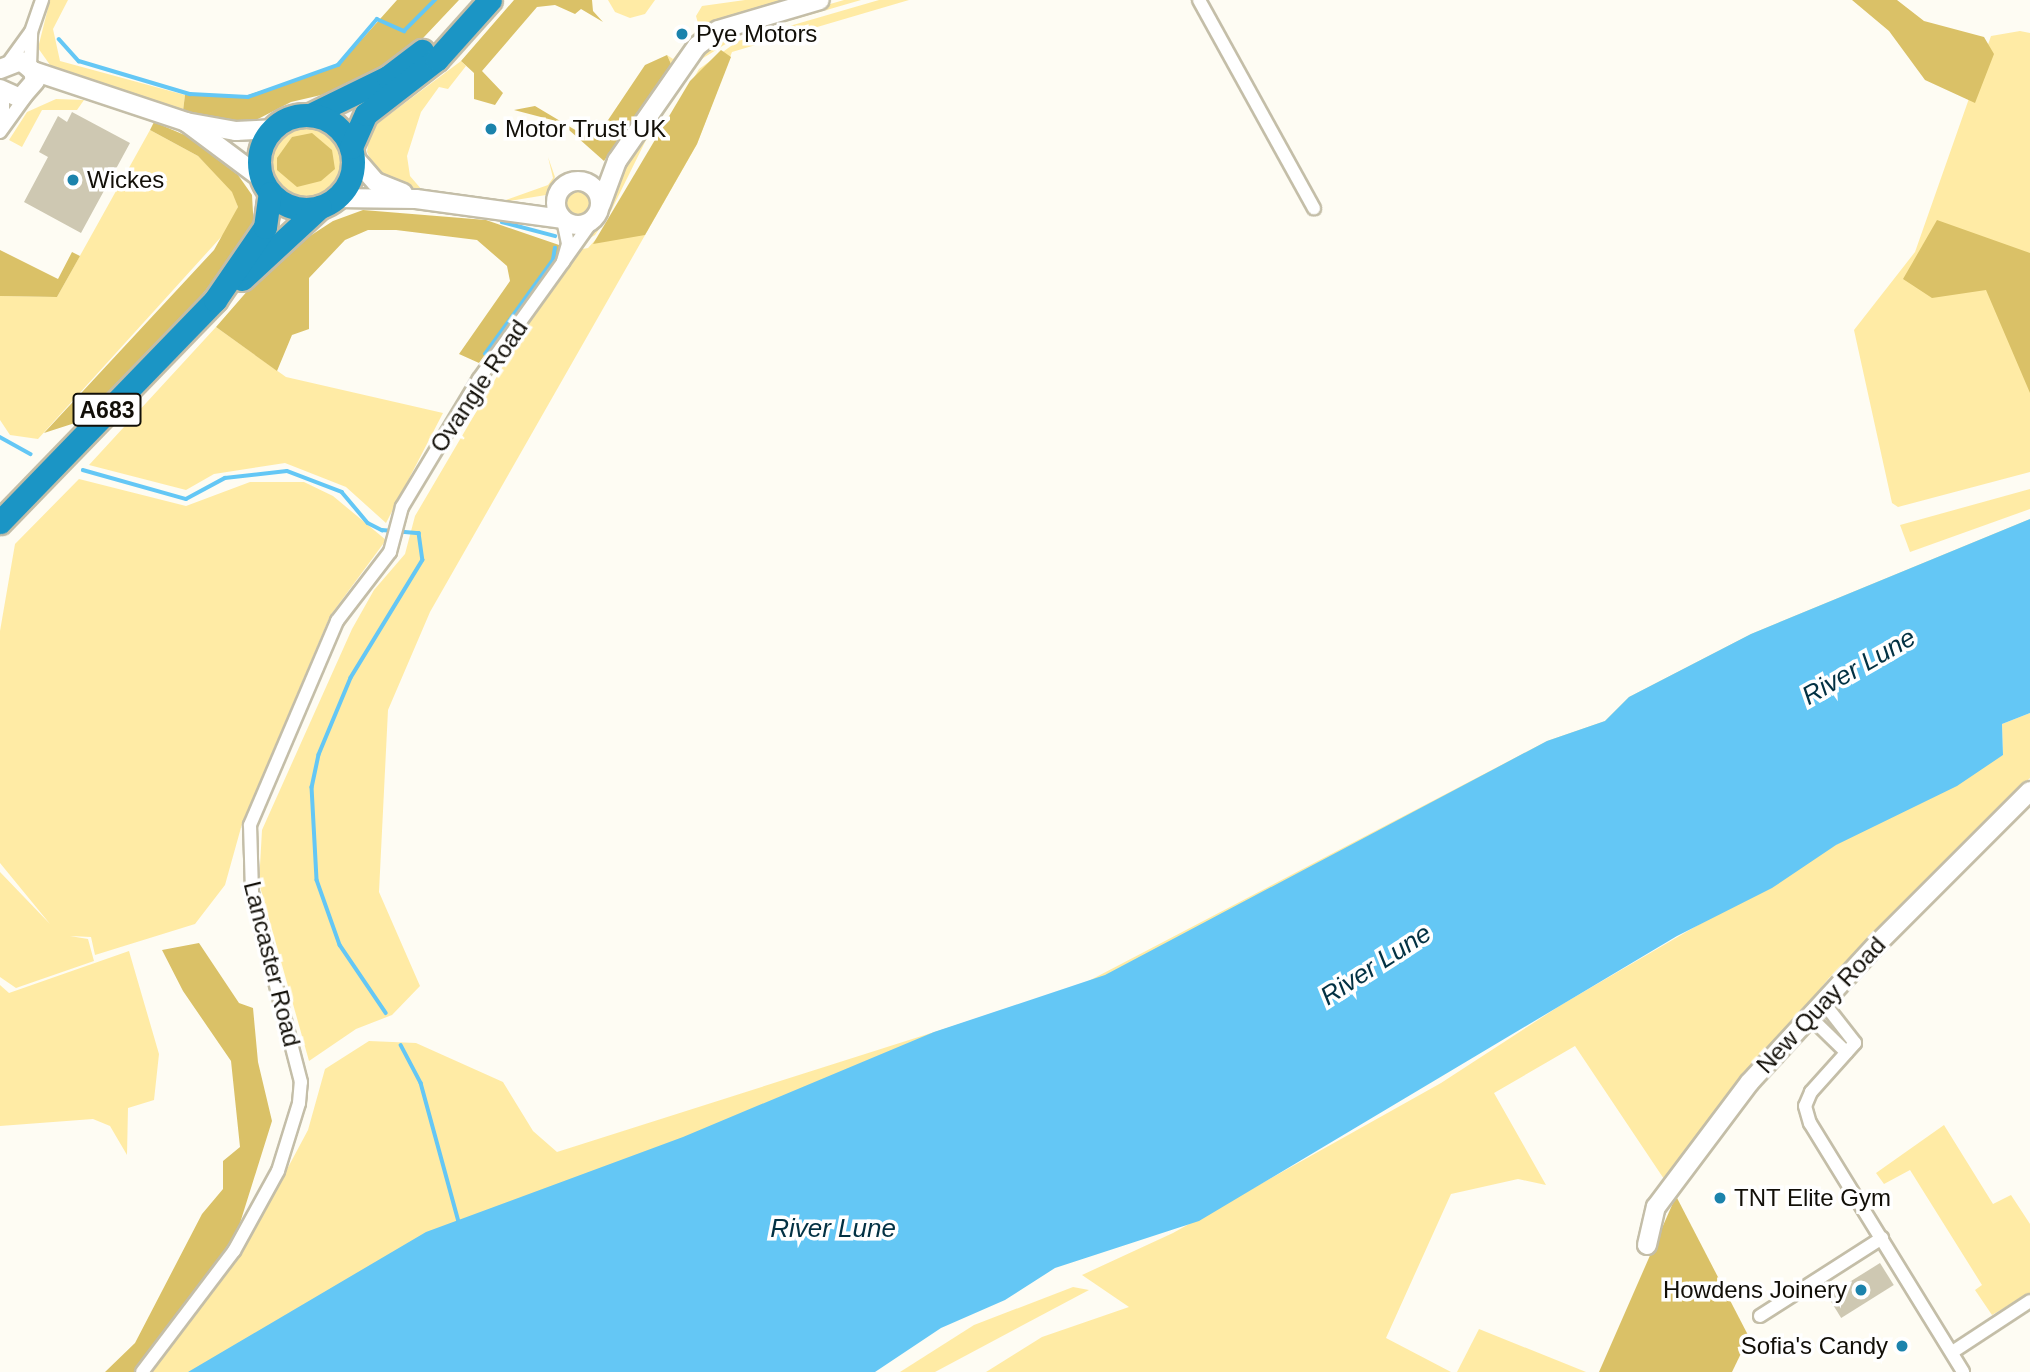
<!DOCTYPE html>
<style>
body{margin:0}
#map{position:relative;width:2030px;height:1372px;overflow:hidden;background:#fefcf3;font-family:Helvetica,sans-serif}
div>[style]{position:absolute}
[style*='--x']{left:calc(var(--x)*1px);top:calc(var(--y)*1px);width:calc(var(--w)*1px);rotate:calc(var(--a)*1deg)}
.green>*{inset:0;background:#ffeba5}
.round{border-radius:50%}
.forest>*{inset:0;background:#dac167}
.water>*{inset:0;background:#64c7f5}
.stream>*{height:3.5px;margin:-1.75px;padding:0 1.75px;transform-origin:1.75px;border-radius:1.75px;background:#64c7f5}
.building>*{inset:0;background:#cec8b2;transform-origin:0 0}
.roads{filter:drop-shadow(2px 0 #c4bea8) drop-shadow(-2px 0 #c4bea8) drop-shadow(0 2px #c4bea8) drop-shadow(0 -2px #c4bea8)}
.street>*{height:12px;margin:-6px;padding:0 6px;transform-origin:6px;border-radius:6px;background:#fff}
.secondary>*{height:18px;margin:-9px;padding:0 9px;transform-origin:9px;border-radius:9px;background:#fff}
.secondary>.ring{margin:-9px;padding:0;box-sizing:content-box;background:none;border:18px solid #fff;border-radius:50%}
.highway>*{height:23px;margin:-11.5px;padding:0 11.5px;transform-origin:11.5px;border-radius:11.5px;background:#1b95c5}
.highway>.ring{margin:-11.5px;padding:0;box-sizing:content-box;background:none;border:23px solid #1b95c5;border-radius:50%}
.dots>*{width:19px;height:19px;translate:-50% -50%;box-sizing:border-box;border:4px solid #fff;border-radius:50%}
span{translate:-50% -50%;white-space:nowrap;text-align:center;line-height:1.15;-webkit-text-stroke:7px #fff;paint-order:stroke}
.shield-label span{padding:2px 5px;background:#fff;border:2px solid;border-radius:5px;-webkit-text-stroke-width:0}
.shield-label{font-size:23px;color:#120f08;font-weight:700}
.poi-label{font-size:24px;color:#120f08}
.left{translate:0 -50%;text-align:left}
.right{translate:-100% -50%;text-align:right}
.street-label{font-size:24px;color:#120f08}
.water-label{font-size:26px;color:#023143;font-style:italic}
</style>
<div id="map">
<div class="green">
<div style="clip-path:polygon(50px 0,68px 0,53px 29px,60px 61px,185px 95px,183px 111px,55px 72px,38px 48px)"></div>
<div style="clip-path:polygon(608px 0,655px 0,645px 14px,630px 18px,615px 12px)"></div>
<div style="clip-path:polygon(745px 0,794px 0,711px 23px,671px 64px,667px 55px,673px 59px,699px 27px,696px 16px,702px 6px)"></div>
<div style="clip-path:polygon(844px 0,861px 0,740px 35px,700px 60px,646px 140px,609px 215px,595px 235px,579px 245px,604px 219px,612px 184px,694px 60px,737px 31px)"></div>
<div style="clip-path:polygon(879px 0,909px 0,732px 52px,697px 144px,430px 612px,388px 710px,379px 892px,420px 986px,392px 1015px,356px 1029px,309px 1061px,259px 883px,262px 830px,352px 629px,374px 590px,405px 554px,415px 516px,533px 315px,577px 250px,588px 248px,607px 227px,699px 69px,738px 41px)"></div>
<div style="clip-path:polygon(2020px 31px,2030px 33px,2030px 472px,1898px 507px,1892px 503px,1854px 330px,1915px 252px,1991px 36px)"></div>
<div style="clip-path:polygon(461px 61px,466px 66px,448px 89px,439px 87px,421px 112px,407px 156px,410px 176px,422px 190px,500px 202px,548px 185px,553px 178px,548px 157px,555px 177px,546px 195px,498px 203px,418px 193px,376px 170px,367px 152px,370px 129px)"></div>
<div style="clip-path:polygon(56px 99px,84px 100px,77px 110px,42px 110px,22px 147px,9px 140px,27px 112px)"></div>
<div class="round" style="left:269px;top:125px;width:74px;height:74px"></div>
<div style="clip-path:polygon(150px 130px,198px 156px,233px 192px,238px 207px,232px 225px,38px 439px,10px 435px,0 420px,0 296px,57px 297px)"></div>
<div class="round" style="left:562px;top:188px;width:30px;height:30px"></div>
<div style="clip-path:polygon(216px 327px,286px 377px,443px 413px,386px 523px,346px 487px,285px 463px,214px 474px,186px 490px,89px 465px)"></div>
<div style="clip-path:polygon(79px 479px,186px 506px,250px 482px,304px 482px,333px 496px,386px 540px,330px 616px,242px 824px,225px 885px,195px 924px,95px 955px,91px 937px,70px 936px,88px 939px,94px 961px,16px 988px,0 977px,0 872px,50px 924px,0 863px,0 631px,15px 544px)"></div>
<div style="clip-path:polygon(2030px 489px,2030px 509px,1910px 552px,1900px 525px)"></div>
<div style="clip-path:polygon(2030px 519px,686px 1372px,152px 1372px,254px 1231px,308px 1130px,325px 1069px,369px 1041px,416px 1043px,503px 1082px,533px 1131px,557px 1152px,1079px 986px,1547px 741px,1605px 721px,1629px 697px,1751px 634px)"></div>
<div style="clip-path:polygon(2030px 713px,2030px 778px,1829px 978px,1664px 1179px,1575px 1046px,1494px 1093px,1546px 1185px,1518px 1179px,1451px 1194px,1386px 1338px,1451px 1372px,986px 1372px,1042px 1337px,1129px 1307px,1082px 1275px,1173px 1233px,1441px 1083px,1561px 1005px,1837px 844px,2003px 755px,2002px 724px)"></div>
<div style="clip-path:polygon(129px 951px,159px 1054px,154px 1100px,128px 1108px,127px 1155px,110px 1126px,93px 1119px,0 1126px,0 985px,9px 993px)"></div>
<div style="clip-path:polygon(1944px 1125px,1993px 1204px,2011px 1195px,2030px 1224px,2030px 1293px,1992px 1315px,1975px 1290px,1982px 1285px,1910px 1170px,1884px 1184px,1876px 1173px)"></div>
<div style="clip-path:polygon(1073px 1287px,1089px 1290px,935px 1372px,900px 1372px,974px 1325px)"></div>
<div style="clip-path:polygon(1479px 1329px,1586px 1372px,1457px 1372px)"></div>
</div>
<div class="forest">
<div style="clip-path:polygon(397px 0,459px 0,407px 55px,347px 89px,291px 102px,256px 120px,232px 122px,183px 111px,185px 95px,245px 96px,338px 66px)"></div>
<div style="clip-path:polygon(514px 0,592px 0,593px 11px,603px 22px,581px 9px,575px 14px,555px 5px,537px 7px,482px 71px,503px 93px,495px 105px,474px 99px,474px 73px,461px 61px)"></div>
<div style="clip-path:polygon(1852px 0,1897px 0,1924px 21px,1984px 37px,1994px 54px,1975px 103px,1925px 80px,1889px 31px)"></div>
<div style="clip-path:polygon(721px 50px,731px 57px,697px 144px,645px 235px,593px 244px,690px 81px)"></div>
<div style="clip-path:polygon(667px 55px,671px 64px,604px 161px,560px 122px,514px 110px,535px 106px,587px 137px,600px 132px,645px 65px)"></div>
<div style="clip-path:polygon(154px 122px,187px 136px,238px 175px,252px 195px,254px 230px,201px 296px,113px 389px,78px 422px,44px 433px,214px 250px,238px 207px,232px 192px,198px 156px,150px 130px)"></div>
<div style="clip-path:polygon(312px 133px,332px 150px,335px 169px,321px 181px,297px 187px,277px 170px,277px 158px,292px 137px)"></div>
<div style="clip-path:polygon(363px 210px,486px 220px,562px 246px,561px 253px,479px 363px,459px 354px,510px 281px,507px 266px,477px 240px,396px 230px,368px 230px,345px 240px,309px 278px,309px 329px,292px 335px,277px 371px,216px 327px,276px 258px,333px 221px)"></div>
<div style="clip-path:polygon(1937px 220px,2030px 253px,2030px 393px,1986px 290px,1932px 298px,1903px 279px)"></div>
<div style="clip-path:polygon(0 250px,58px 279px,72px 252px,80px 256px,57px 297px,0 296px)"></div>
<div style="clip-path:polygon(199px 943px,239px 1003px,253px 1008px,258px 1062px,272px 1121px,235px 1239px,164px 1343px,134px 1372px,105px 1372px,135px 1343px,202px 1214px,223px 1189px,223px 1161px,240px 1147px,231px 1061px,183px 991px,162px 950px)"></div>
<div style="clip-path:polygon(1676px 1196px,1749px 1337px,1732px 1372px,1599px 1372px)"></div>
</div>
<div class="water">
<div style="clip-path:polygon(2030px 519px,2030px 713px,2002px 724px,2003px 755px,1957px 786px,1836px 845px,1772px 888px,1677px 936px,1199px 1221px,1055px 1268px,1005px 1300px,941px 1328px,875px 1372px,188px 1372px,426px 1232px,683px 1137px,934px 1032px,1105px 975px,1547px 741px,1605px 721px,1629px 697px,1751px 634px)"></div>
</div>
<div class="stream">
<div style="--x:59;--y:39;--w:30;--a:48"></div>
<div style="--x:79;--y:61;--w:116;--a:16.6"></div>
<div style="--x:190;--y:94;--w:58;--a:3"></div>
<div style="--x:248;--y:97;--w:96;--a:-19.6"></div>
<div style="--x:338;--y:65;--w:60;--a:-49.7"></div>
<div style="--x:377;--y:19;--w:30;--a:24"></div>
<div style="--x:404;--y:31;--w:44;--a:-45"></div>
<div style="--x:502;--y:222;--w:55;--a:14.8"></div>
<div style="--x:485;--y:354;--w:116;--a:-54.1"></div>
<div style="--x:553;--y:260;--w:12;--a:-81"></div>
<div style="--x:0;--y:437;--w:35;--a:29"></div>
<div style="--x:83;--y:470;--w:107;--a:15.7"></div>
<div style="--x:186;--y:499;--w:44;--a:-28.3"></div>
<div style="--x:225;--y:478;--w:62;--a:-6.4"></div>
<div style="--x:287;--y:471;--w:59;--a:20.9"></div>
<div style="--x:342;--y:492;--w:40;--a:50"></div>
<div style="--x:368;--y:523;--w:16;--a:27"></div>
<div style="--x:382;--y:530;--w:37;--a:5"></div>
<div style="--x:419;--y:533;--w:27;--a:82"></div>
<div style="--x:423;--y:560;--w:138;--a:121.4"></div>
<div style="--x:351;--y:678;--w:83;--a:112.6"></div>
<div style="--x:319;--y:755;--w:33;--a:102"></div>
<div style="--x:312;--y:787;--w:93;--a:86.9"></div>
<div style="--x:317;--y:880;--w:69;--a:70.5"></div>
<div style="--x:340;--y:945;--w:82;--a:55.9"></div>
<div style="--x:401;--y:1045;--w:43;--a:62.2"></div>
<div style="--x:421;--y:1083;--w:144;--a:74.7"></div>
</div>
<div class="building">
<div style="clip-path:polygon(72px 112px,130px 143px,81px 233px,24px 202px,48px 157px,39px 152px,58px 116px,67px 122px)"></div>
<div style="left:1880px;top:1263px;width:26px;height:62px;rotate:58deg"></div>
</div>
<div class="roads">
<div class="street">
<div style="--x:1199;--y:0;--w:238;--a:61.1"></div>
<div style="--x:9;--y:62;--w:37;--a:-54"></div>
<div style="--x:31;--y:32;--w:34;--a:-71"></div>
<div style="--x:30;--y:66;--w:34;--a:-88"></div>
<div style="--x:3;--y:127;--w:34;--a:-90"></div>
<div style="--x:0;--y:132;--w:44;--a:-54.2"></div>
<div style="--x:563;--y:220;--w:25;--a:78"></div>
<div style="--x:568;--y:244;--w:19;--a:106"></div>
<div style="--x:563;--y:262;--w:50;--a:-54.7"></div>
<div style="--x:1823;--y:1002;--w:52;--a:52"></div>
<div style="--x:1855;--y:1043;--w:66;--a:131.9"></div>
<div style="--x:1811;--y:1092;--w:15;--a:113"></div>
<div style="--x:1805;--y:1106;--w:18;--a:74"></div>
<div style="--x:1810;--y:1123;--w:292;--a:58.4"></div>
<div style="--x:1809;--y:1016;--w:52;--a:44.2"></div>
<div style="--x:1760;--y:1316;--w:145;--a:-32.6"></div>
<div style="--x:1954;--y:1351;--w:91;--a:-33.3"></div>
<div style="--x:142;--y:1372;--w:152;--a:-52.8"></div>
<div style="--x:234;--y:1251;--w:91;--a:-61.2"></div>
<div style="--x:278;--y:1171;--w:71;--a:-72.8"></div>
<div style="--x:299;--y:1103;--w:21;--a:-85"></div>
<div style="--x:301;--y:1082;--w:196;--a:-104.5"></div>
<div style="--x:252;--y:892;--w:67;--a:-91.7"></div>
<div style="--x:250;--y:825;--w:222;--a:-66.9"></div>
<div style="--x:337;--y:621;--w:87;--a:-52.5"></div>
<div style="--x:390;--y:552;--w:47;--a:-75.1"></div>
<div style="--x:402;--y:507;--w:149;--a:-59"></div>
<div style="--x:479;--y:379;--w:144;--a:-54.3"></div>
</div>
<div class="secondary">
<div style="--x:0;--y:69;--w:22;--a:-21"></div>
<div style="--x:21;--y:61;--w:16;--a:40"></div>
<div style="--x:33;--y:71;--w:10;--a:79"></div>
<div style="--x:35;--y:81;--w:23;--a:131"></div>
<div style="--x:20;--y:98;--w:22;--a:-156"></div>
<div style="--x:33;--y:71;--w:161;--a:18.4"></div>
<div style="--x:186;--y:122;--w:51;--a:10.2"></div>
<div style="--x:236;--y:131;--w:36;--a:-3"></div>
<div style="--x:186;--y:122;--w:94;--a:36.7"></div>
<div style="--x:353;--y:156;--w:35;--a:49"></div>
<div style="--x:376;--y:182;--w:29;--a:22"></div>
<div class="ring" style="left:556px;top:181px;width:26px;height:26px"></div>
<div style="--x:335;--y:198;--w:81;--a:0.7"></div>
<div style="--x:416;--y:199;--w:147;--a:7.8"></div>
<div style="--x:601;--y:204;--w:46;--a:-69.6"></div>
<div style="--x:617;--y:161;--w:140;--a:-55.2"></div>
<div style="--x:697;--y:46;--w:26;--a:-37"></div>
<div style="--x:718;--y:30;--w:106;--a:-16.4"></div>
<div style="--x:1647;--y:1245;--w:39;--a:-77"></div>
<div style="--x:1656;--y:1207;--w:156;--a:-53.1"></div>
<div style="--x:1750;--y:1082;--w:189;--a:-47.4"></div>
<div style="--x:1878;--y:943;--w:215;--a:-45"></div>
</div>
<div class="highway">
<div style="--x:310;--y:115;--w:87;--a:-26"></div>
<div style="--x:388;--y:77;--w:43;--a:-37.4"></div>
<div class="ring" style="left:259px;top:115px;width:71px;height:71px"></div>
<div style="--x:351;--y:147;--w:36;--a:-66"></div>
<div style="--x:366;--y:114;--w:90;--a:-37.8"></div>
<div style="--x:437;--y:59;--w:79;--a:-48.1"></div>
<div style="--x:242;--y:279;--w:106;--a:-42.7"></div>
<div style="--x:0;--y:522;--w:309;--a:-45.9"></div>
<div style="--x:215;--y:300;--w:88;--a:-55.6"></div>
<div style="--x:265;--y:227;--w:34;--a:-82"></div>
</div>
</div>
<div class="dots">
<div style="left:682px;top:34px;background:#1b83ac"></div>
<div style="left:491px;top:129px;background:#1b83ac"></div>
<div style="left:73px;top:180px;background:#1b83ac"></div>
<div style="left:1720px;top:1198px;background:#1b83ac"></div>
<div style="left:1861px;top:1290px;background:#1b83ac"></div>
<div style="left:1902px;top:1346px;background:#1b83ac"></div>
</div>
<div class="shield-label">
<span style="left:107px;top:410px">A683</span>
</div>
<div class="poi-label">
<span class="left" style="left:696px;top:34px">Pye Motors</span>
<span class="left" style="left:505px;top:129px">Motor Trust UK</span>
<span class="left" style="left:87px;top:180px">Wickes</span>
<span class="left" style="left:1734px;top:1198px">TNT Elite Gym</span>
<span class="right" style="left:1847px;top:1290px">Howdens Joinery</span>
<span class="right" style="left:1888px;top:1346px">Sofia's Candy</span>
</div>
<div class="street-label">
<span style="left:479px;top:386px;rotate:-56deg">Ovangle Road</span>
<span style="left:272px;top:964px;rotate:76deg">Lancaster Road</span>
<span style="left:1821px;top:1005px;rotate:-47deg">New Quay Road</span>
</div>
<div class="water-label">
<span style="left:1859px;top:667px;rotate:-30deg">River Lune</span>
<span style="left:1376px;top:965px;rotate:-33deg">River Lune</span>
<span style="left:833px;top:1229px">River Lune</span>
</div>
</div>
